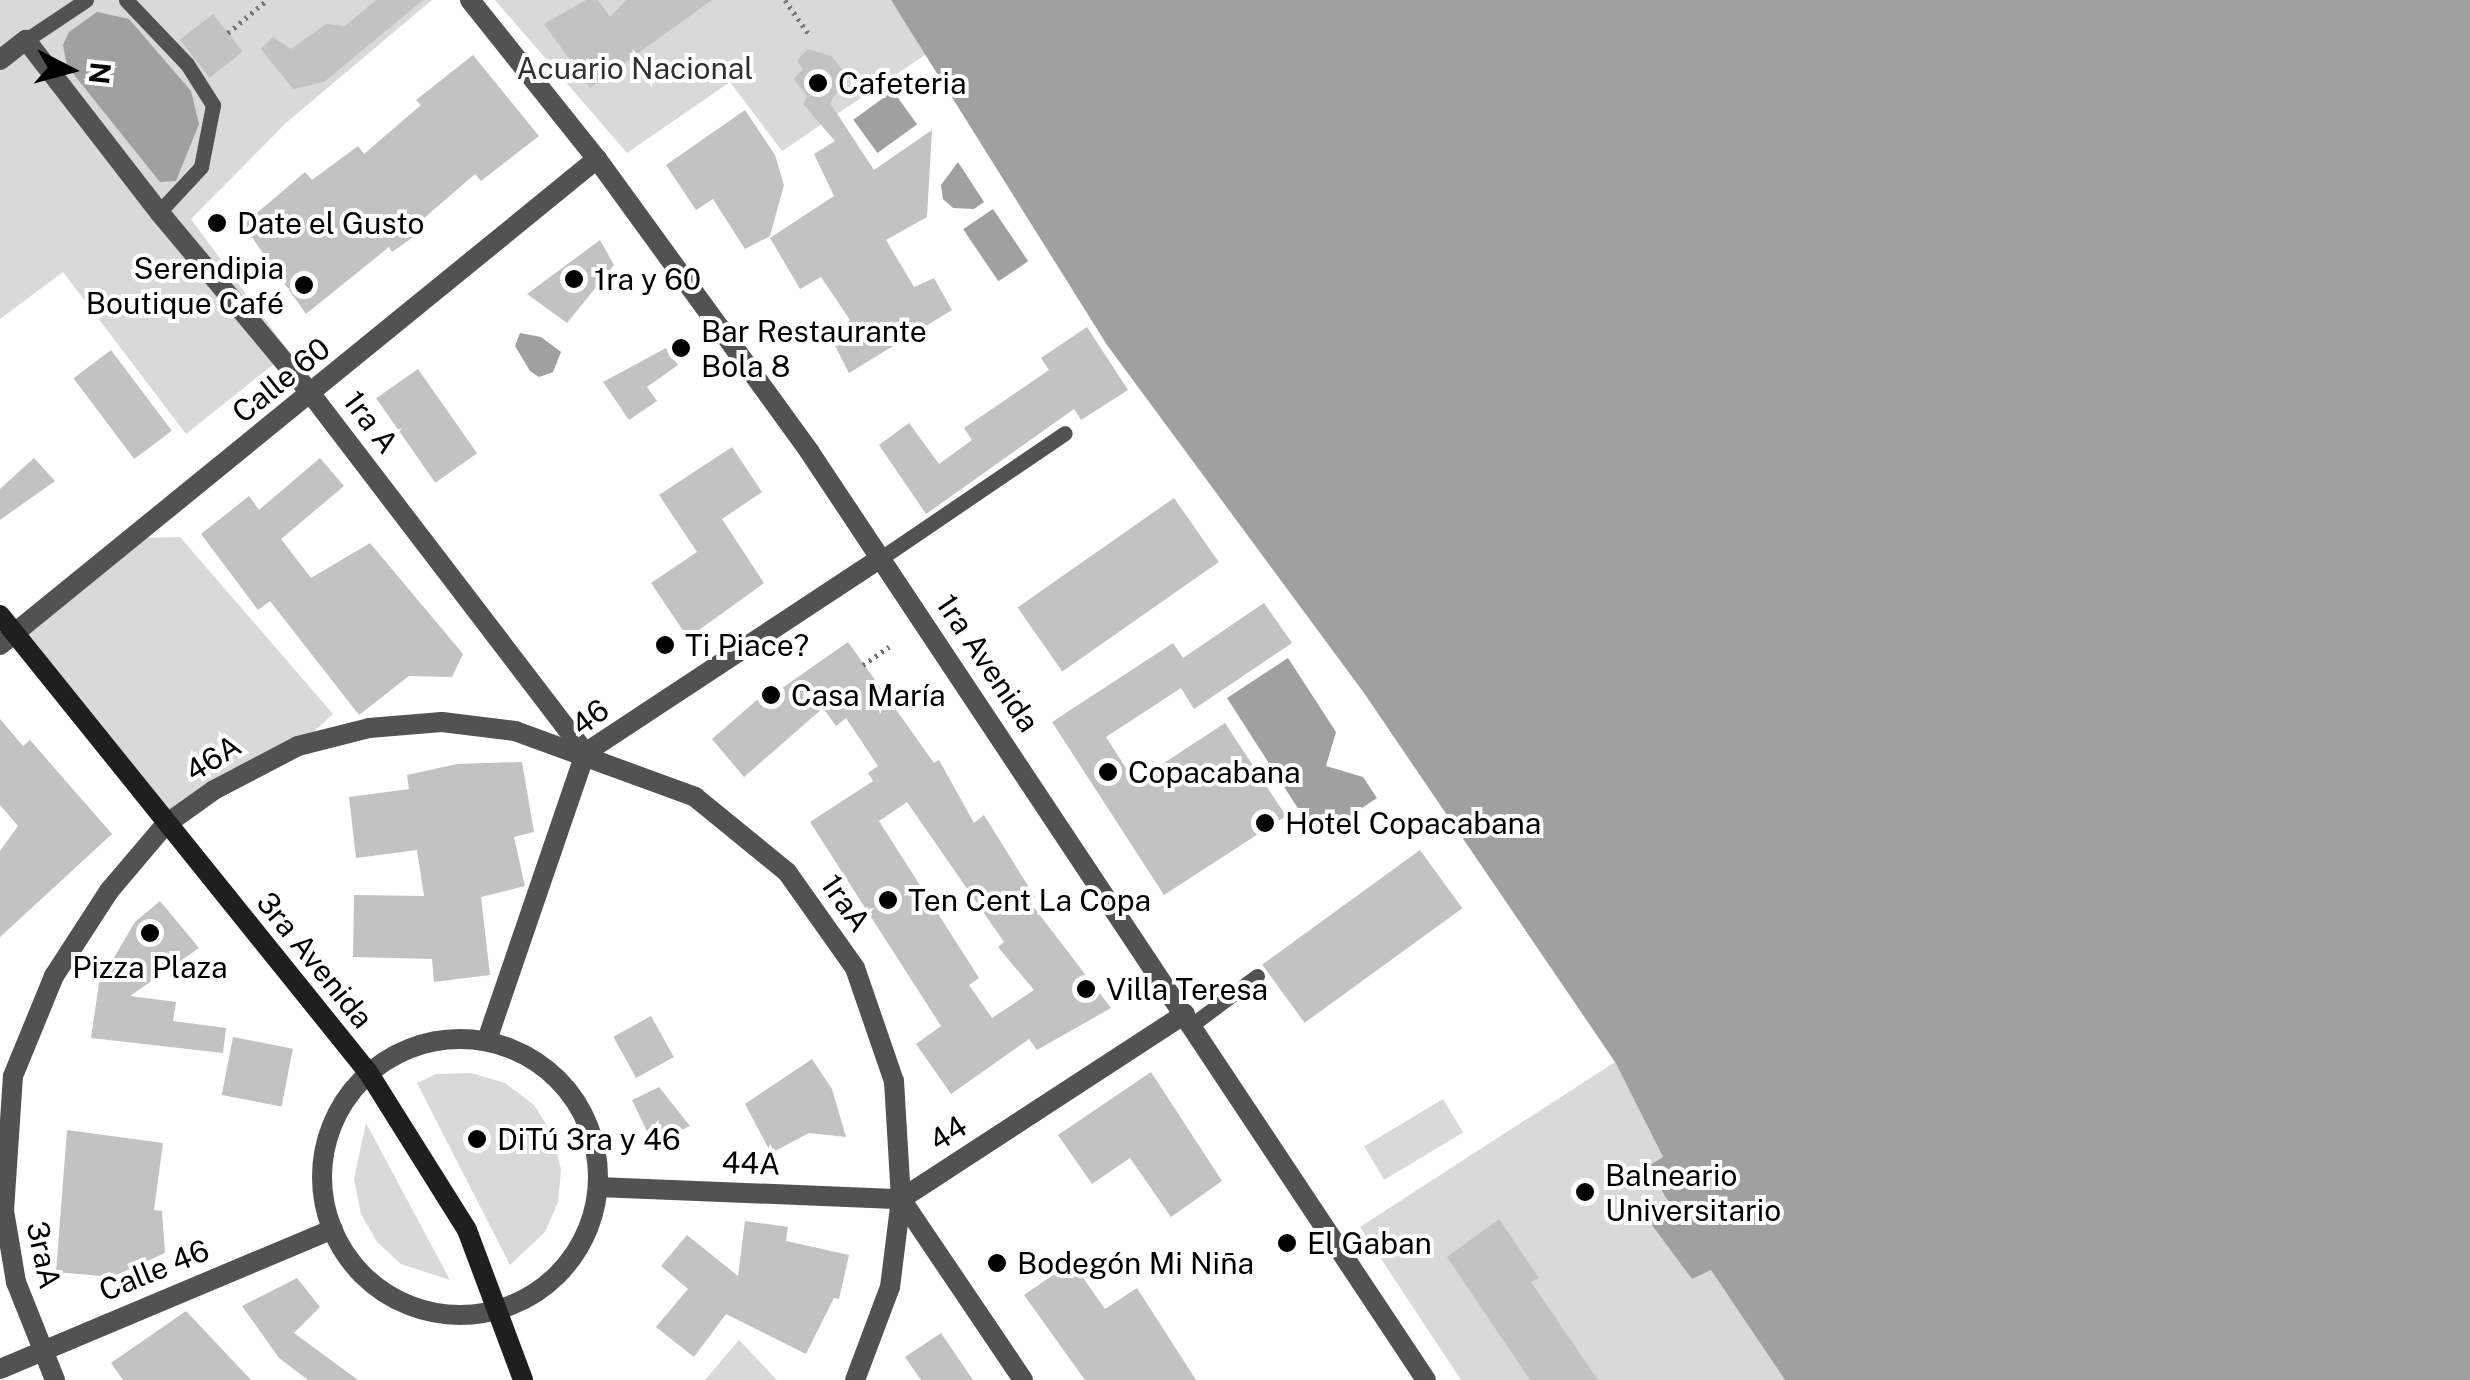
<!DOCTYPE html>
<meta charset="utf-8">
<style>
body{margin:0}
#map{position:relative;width:2470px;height:1380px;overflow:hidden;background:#fff;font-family:"Public Sans",sans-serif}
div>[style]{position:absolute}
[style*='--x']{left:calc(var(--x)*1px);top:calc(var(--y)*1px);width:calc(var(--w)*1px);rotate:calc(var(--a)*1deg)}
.green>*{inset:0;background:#d9d9d9;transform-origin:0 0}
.water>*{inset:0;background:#a0a0a0;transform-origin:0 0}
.building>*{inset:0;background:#c2c2c2;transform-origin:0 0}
.path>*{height:5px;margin-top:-2.5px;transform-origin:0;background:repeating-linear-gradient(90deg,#747474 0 2.5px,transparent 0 7.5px)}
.service>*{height:15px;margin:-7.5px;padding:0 7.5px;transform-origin:7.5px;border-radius:7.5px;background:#525252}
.minor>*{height:20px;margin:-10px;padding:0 10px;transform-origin:10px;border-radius:10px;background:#525252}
.minor>.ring{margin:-10px;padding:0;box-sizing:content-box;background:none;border:20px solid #525252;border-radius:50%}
.tertiary>*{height:20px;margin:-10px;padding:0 10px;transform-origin:10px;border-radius:10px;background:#525252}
.secondary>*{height:20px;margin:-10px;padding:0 10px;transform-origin:10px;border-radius:10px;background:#1f1f1f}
.dots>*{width:28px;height:28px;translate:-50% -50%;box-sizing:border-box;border:5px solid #fff;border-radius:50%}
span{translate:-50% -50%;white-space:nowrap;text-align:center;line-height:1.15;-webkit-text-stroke:8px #fff;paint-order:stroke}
.park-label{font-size:30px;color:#303030}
.poi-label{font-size:30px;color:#000}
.left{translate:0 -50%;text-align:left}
.right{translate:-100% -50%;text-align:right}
.street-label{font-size:30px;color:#000}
.north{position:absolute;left:20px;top:20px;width:100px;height:100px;-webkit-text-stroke:8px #fff;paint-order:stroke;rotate:96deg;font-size:28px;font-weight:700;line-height:40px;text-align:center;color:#000}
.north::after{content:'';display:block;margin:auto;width:35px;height:45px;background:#000;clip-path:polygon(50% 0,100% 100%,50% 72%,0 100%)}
</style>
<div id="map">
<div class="green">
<div style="clip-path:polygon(0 0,432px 0,287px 122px,191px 219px,289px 352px,186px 434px,63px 272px,0 319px)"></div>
<div style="clip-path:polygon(495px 0,891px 0,928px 53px,782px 151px,730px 82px,627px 153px)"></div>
<div style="clip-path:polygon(180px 537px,333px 714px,298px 746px,165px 825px,14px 633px,134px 538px)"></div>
<div style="clip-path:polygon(1615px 1062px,1663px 1157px,1878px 1380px,1461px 1380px,1360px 1227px)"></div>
<div style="clip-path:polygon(471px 1073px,505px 1083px,534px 1105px,553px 1135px,561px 1170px,558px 1202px,545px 1232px,510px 1265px,417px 1083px,436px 1074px)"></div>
<div style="left:1443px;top:1099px;width:39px;height:92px;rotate:59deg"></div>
<div style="clip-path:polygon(366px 1123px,450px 1280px,401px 1264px,377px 1242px,361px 1214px,354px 1179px)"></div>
<div style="clip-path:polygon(739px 1340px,777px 1380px,705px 1380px)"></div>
</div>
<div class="water">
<div style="clip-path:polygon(891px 0,2470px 0,2470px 1380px,1785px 1380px,1711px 1270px,1692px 1279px,1649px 1221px,1670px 1204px,1647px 1167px,1663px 1157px,1615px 1062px,1364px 693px,1107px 345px)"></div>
<div style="clip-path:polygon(97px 12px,129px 19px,191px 91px,199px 124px,176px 181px,160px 182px,67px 66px,63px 45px,69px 32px)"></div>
<div style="left:893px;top:91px;width:41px;height:49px;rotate:54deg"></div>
<div style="clip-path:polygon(958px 162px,984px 202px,974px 209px,953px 208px,943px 199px,941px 185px)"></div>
<div style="left:993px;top:209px;width:63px;height:36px;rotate:56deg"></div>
<div style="clip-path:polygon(520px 333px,541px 337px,561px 352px,553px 372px,539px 377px,530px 371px,515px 346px)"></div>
<div style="clip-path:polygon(1288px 658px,1336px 732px,1326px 766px,1363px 777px,1377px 798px,1317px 838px,1227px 698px)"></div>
</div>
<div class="building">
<div style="clip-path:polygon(376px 0,423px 0,324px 82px,293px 89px,261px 49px,273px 37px,291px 49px,326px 24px,345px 26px)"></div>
<div style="clip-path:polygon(586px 0,598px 0,610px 17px,626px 0,712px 0,590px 88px,544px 24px)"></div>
<div style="left:213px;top:14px;width:48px;height:42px;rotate:52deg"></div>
<div style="clip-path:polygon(808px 49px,831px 56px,847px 75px,830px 103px,874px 170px,932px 130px,927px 217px,886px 240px,914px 287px,934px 278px,952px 310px,849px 373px,830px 336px,850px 320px,821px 277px,800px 289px,770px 238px,834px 196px,814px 154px,835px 141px,803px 104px,807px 96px,794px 79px,803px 69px,797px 60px)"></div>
<div style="clip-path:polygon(473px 55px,539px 136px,481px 181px,475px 174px,415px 226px,419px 233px,392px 252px,389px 247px,306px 314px,243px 225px,305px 172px,312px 180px,358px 146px,364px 154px,421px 105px,416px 100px)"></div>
<div style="clip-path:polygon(745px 110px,775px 155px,784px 185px,770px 236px,745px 249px,713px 199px,696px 210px,666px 165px)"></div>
<div style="clip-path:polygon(600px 240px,614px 265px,567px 323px,527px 294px)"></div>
<div style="clip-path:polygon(1087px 327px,1128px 390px,1081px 420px,1074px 409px,926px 514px,879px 445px,909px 423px,939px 464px,972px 440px,964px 428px,1049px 370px,1041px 358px)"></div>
<div style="clip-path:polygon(666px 348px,678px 365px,647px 387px,657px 401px,629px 420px,603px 382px)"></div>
<div style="left:111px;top:350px;width:101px;height:47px;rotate:53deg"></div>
<div style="left:418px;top:369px;width:103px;height:51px;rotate:55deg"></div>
<div style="clip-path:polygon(732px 447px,762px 492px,722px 519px,764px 583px,688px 638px,651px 583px,697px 552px,659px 495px)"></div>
<div style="clip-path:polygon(34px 458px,55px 481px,0 520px,0 489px)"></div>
<div style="clip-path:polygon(320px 458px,344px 486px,281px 539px,311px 578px,370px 543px,463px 654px,452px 677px,409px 676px,359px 715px,270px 601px,258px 610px,201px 534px,249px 496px,259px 510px)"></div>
<div style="left:1174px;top:498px;width:78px;height:191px;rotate:55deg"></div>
<div style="clip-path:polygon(1264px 603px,1292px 643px,1194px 709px,1181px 688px,1106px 737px,1135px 782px,1225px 723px,1286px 816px,1164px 895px,1052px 722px,1173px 643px,1183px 658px)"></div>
<div style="clip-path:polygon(evenodd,848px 642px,934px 763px,939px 760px,974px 823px,984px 815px,1035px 897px,1029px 901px,1111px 1008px,1037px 1050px,1029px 1039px,951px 1094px,916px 1044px,941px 1026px,810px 822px,873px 781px,868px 773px,878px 766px,846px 718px,836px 726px,823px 708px,744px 777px,712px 739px,773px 686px,778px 691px,848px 642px,907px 802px,1004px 942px,998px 947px,1034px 990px,992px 1018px,969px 985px,979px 978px,879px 821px,907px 802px)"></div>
<div style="clip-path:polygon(0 719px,23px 746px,30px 740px,112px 834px,0 937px,0 851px,18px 826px,0 805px)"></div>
<div style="clip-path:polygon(522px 762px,534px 832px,514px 837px,525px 886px,481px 897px,490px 975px,434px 982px,432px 959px,353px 957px,354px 895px,424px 896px,417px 850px,356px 858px,349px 797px,409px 789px,407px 775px,457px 764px)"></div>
<div style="left:1420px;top:850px;width:72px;height:195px;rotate:54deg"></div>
<div style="clip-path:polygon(160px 901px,199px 948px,130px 996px,176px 1002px,173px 1021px,226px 1028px,223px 1053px,91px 1038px,99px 983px,135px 922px)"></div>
<div style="left:651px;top:1016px;width:47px;height:43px;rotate:61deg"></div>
<div style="left:233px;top:1037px;width:61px;height:59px;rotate:11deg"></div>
<div style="clip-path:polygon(812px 1059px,832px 1089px,846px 1137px,809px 1133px,771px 1153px,745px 1104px)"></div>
<div style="clip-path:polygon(1151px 1072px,1222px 1181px,1171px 1217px,1130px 1158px,1092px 1184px,1058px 1135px)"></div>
<div style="clip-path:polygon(659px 1087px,690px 1126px,653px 1144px,632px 1100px)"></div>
<div style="clip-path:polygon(67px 1130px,163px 1143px,154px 1210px,162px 1211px,165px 1253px,112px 1277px,56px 1272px)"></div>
<div style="clip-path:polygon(1499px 1219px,1539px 1278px,1531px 1282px,1598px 1380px,1530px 1380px,1447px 1257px)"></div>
<div style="clip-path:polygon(745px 1221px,788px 1227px,786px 1241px,849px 1255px,839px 1299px,834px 1298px,806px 1354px,726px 1314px,694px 1357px,656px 1327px,688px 1289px,661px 1266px,687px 1235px,738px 1276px)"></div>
<div style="clip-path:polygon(1072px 1262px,1105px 1309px,1137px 1288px,1196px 1380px,1085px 1380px,1024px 1295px)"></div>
<div style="clip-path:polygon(297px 1278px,320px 1307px,294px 1333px,358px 1380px,308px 1380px,279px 1358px,242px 1306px)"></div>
<div style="clip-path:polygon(186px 1311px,251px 1380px,123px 1380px,111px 1363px)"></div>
<div style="clip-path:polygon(941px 1333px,973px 1380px,921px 1380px,905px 1357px)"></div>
</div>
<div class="path">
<div style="--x:785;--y:0;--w:40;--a:55.1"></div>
<div style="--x:228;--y:33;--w:51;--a:-40.2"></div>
<div style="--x:863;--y:665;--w:32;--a:-35"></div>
</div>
<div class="service">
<div style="--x:126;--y:0;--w:88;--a:46.4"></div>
<div style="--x:187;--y:64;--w:49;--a:57.6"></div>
<div style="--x:213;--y:105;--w:63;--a:101"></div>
<div style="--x:201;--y:167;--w:62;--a:133"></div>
<div style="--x:26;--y:40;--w:72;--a:-33.7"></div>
<div style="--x:881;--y:558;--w:222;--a:-34.2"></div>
<div style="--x:1193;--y:1024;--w:80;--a:-36.9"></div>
</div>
<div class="minor">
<div style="--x:0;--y:60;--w:33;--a:-38"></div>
<div style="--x:26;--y:40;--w:217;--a:52.3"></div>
<div style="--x:159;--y:212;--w:237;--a:50.1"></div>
<div style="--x:311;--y:394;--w:452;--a:52.6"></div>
<div class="ring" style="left:322px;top:1039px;width:256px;height:256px"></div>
<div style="--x:487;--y:1040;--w:303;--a:-71.1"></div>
<div style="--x:585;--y:753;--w:354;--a:-33.4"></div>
<div style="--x:598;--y:1187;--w:303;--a:2.3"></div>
<div style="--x:901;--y:1199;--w:339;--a:-33.1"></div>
<div style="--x:901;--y:1199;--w:218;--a:56"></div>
<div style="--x:0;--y:1369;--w:361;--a:-22.8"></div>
<div style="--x:55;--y:1380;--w:105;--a:-111.7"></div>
<div style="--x:16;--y:1282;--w:72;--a:-99.6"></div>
<div style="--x:4;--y:1211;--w:135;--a:-86.2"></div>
<div style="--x:13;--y:1076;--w:108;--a:-67.7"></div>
<div style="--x:54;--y:976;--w:101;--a:-57.1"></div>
<div style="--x:109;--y:891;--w:87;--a:-49.7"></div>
<div style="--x:165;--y:825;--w:60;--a:-35.5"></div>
<div style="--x:214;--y:790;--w:95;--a:-27.6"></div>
<div style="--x:298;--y:746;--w:73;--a:-14.2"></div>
<div style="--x:369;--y:728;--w:73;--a:-4.7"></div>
<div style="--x:442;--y:722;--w:74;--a:7"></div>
<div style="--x:515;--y:731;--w:192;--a:20.1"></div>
<div style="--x:695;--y:797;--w:119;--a:39.2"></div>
<div style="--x:787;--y:872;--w:118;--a:54.7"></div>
<div style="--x:855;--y:968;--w:120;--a:71"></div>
<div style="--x:894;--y:1081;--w:118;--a:86.6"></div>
<div style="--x:901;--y:1199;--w:89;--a:97.1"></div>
<div style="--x:890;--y:1287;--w:99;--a:110.6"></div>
</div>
<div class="tertiary">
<div style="--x:470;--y:0;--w:203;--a:51.4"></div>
<div style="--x:597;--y:159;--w:361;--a:54"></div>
<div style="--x:809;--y:451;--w:1115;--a:56.41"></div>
<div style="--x:0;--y:645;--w:770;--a:-39.15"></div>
</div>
<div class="secondary">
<div style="--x:0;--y:615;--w:587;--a:51.16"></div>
<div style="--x:368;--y:1072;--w:186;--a:57.9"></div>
<div style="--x:467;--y:1230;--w:160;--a:69.5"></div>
</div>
<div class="dots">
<div style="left:818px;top:83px;background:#000"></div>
<div style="left:217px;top:223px;background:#000"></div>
<div style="left:574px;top:279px;background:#000"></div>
<div style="left:304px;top:285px;background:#000"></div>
<div style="left:681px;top:348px;background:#000"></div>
<div style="left:665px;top:645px;background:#000"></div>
<div style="left:771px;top:695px;background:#000"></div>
<div style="left:1108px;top:772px;background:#000"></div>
<div style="left:1265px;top:823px;background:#000"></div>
<div style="left:888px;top:900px;background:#000"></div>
<div style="left:150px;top:933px;background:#000"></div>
<div style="left:1086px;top:989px;background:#000"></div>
<div style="left:477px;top:1139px;background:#000"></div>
<div style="left:1585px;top:1192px;background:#000"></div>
<div style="left:1287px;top:1243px;background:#000"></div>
<div style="left:997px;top:1263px;background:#000"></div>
</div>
<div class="park-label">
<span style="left:635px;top:68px">Acuario Nacional</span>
</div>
<div class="poi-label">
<span class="left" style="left:838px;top:83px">Cafeteria</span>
<span class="left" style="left:237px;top:223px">Date el Gusto</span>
<span class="right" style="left:284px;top:285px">Serendipia<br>Boutique Café</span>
<span class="left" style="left:594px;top:279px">1ra y 60</span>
<span class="left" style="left:701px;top:348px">Bar Restaurante<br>Bola 8</span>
<span class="left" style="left:685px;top:645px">Ti Piace?</span>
<span class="left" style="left:791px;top:695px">Casa María</span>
<span class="left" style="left:1128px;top:772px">Copacabana</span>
<span class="left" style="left:1285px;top:823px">Hotel Copacabana</span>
<span class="left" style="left:908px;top:900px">Ten Cent La Copa</span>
<span style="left:150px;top:967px">Pizza Plaza</span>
<span class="left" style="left:1106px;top:989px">Villa Teresa</span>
<span class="left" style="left:497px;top:1139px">DiTú 3ra y 46</span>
<span class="left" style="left:1605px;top:1192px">Balneario<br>Universitario</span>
<span class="left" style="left:1307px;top:1243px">El Gaban</span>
<span class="left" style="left:1017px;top:1263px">Bodegón Mi Niña</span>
</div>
<div class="street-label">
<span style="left:281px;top:380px;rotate:-39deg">Calle 60</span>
<span style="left:371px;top:422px;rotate:53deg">1ra A</span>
<span style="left:988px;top:663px;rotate:56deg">1ra Avenida</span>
<span style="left:590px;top:717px;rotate:-37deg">46</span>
<span style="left:213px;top:758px;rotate:-32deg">46A</span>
<span style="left:846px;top:903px;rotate:55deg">1raA</span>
<span style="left:315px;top:960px;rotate:51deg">3ra Avenida</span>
<span style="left:948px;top:1133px;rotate:-33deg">44</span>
<span style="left:751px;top:1163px;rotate:2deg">44A</span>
<span style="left:44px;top:1255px;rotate:78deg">3raA</span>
<span style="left:154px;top:1270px;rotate:-22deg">Calle 46</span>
</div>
<div class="north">N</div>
</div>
